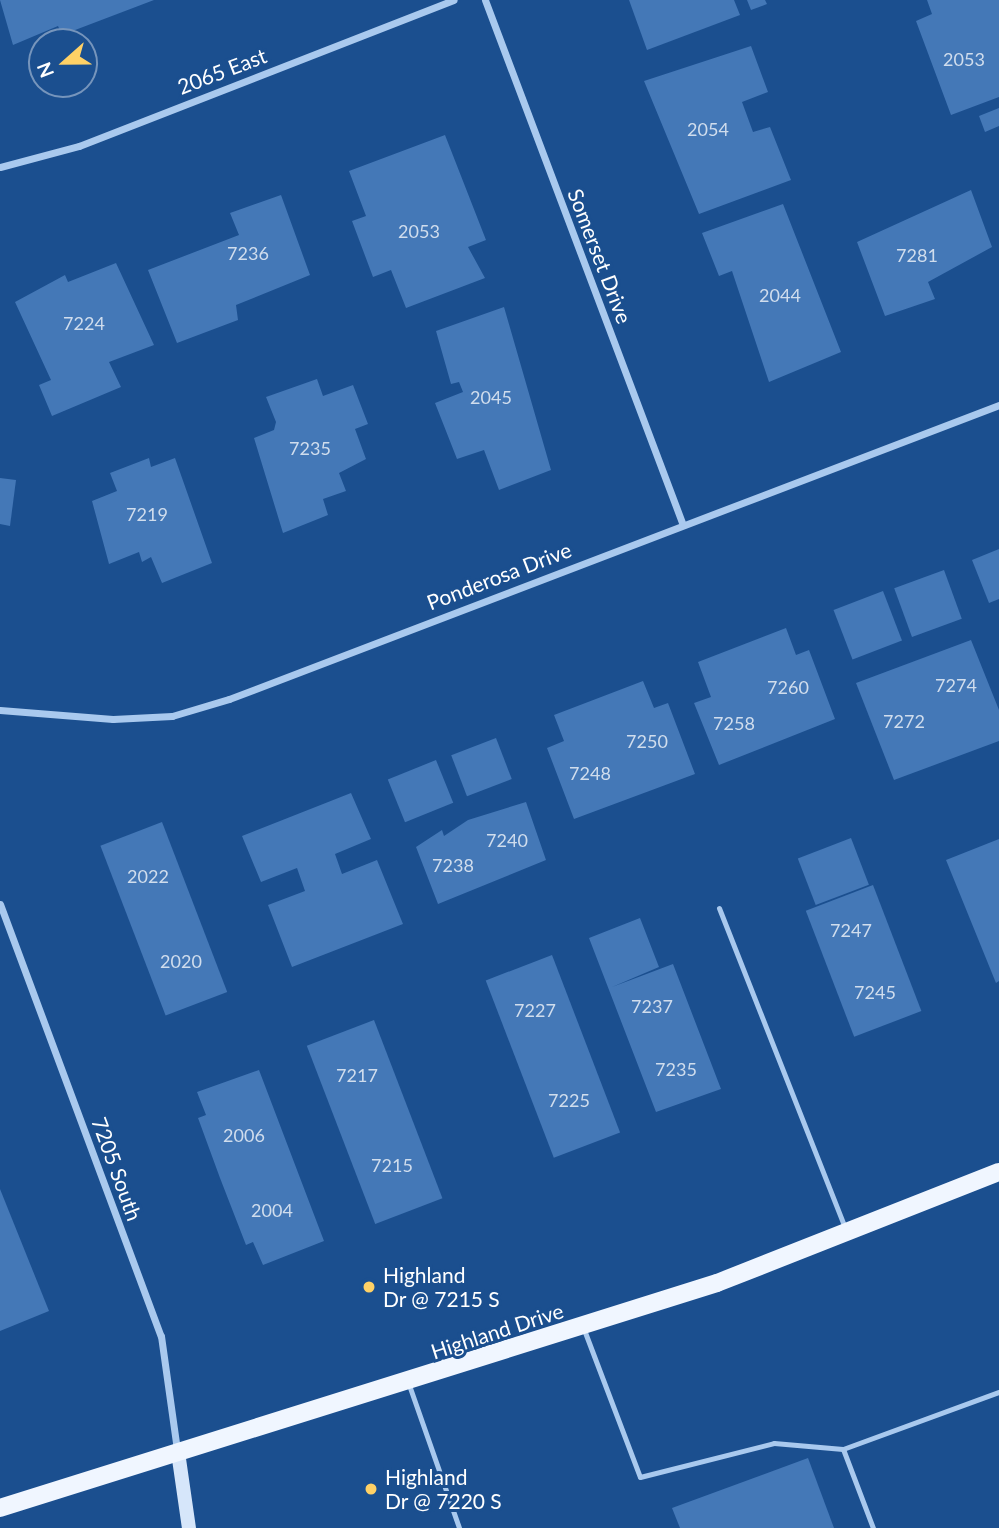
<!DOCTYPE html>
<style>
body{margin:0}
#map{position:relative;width:999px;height:1528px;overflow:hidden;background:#1b4f8f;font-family:Lato,sans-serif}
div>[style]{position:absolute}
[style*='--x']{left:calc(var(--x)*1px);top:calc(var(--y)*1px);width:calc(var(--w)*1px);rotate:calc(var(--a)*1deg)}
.building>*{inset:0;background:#4478b7;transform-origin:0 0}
.lane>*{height:5px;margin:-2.5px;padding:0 2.5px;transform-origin:2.5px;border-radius:2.5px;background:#a9c9ee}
.street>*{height:7px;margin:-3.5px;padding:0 3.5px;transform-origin:3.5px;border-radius:3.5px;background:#a9c9ee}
.secondary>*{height:14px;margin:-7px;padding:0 7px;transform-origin:7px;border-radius:7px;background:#d6e6fa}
.primary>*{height:18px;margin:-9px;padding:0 9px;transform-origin:9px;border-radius:9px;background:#f0f6ff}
.dots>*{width:19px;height:19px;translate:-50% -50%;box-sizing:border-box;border:4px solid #1b4f8f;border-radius:50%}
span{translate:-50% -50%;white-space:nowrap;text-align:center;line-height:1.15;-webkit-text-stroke:6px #1b4f8f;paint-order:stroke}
.number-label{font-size:18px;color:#d0dded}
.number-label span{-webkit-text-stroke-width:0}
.street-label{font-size:21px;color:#fff}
.poi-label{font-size:21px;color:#fff}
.left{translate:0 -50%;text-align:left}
.north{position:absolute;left:28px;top:28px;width:70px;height:70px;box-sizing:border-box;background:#1b4f8f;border:2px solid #7695bc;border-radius:50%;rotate:249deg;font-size:19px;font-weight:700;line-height:28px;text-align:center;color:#fff}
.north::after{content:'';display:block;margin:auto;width:24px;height:32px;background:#ffd166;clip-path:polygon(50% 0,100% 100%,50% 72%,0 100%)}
</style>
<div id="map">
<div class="building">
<div style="clip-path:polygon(0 0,154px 0,62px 35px,58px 26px,13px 45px)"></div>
<div style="clip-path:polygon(629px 0,734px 0,740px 15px,647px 50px)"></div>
<div style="clip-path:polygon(747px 0,765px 0,767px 4px,751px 10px)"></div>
<div style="clip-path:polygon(927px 0,999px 0,999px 97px,951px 115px,916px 21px,932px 14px)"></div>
<div style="clip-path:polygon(751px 46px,768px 92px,742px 102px,753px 132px,770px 127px,791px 180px,699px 214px,644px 81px)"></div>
<div style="clip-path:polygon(999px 108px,999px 126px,985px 132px,979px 116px)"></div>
<div style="clip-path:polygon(445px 135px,486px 240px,468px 247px,485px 278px,406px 308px,391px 270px,373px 277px,352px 221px,366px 216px,349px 171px)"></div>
<div style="clip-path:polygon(971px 190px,992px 247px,928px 282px,935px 299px,885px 316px,857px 242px)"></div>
<div style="clip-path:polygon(281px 195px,310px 275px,236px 305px,238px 320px,177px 343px,148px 270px,239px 235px,230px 213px)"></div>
<div style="clip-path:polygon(783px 204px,841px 352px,769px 382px,732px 271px,719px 276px,702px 233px)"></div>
<div style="clip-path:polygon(116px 263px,154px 345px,109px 362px,121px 387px,52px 416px,39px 385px,51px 380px,15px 302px,65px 275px,68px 282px)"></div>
<div style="clip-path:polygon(504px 307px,551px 470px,499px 490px,484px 450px,457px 459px,435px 403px,463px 392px,459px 382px,451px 384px,436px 331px)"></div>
<div style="clip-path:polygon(317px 379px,323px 396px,353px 385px,368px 424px,355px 429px,366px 459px,339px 473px,346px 491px,323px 499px,328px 515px,283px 533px,254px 438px,274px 430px,276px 422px,266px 397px)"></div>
<div style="clip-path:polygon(149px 458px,151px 467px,175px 458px,212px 563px,162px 583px,151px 557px,142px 562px,139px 552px,109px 564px,92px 501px,117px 491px,110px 473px)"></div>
<div style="clip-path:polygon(0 478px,16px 480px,10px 526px,0 524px)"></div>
<div style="clip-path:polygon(999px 549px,999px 599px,989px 603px,972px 560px)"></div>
<div style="left:944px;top:570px;width:52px;height:53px;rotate:70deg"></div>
<div style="left:883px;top:591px;width:53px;height:53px;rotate:69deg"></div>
<div style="clip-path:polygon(786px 628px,796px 655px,809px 650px,835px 719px,719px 765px,694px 703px,711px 697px,698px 662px)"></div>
<div style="clip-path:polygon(971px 640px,999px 710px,999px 741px,894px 780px,856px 683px)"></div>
<div style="clip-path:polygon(643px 681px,654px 708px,668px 703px,695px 774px,574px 819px,547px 748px,564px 741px,554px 715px)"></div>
<div style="left:496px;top:738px;width:44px;height:48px;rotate:69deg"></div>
<div style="left:436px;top:760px;width:46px;height:52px;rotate:68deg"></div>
<div style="clip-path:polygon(351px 793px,371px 839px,335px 854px,342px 874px,377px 860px,403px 924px,292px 967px,268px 905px,305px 891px,297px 868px,261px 882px,242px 836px)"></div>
<div style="clip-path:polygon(526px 802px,546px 860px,438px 904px,416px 847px,442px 830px,444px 836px,468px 820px)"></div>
<div style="left:162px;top:822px;width:182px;height:66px;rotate:69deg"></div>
<div style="left:851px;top:838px;width:50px;height:57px;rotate:69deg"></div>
<div style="clip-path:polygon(999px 839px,999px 981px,996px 983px,946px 860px)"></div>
<div style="left:873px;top:885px;width:135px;height:72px;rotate:69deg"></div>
<div style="clip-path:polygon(640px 918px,659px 967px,612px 987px,673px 964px,721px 1089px,656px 1112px,589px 938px)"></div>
<div style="left:552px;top:955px;width:190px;height:71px;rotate:69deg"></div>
<div style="left:374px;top:1020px;width:191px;height:72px;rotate:69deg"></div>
<div style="clip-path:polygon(259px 1070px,324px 1241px,263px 1265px,253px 1242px,246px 1245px,220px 1178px,198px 1118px,206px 1115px,197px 1092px)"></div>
<div style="clip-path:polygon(0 1189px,49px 1311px,0 1331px)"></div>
<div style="clip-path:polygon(808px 1458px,834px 1528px,680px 1528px,672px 1508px)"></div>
</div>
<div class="lane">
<div style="--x:719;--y:908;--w:346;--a:68.5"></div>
<div style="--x:583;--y:1327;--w:160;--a:69.2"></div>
<div style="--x:640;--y:1477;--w:138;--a:-14.2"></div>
<div style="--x:774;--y:1443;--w:69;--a:5"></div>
<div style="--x:843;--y:1449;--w:166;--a:-20.1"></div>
<div style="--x:408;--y:1382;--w:155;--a:70.7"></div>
<div style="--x:843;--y:1449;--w:85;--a:69.2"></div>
</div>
<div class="street">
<div style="--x:485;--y:0;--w:561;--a:69.34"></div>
<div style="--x:0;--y:167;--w:82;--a:-14.9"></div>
<div style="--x:79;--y:146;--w:402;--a:-21.3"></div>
<div style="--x:0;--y:710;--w:113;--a:4.6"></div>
<div style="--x:113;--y:719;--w:59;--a:-2.9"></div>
<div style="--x:172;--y:716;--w:59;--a:-16.6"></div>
<div style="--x:229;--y:699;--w:824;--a:-20.9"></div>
<div style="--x:0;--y:904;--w:461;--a:69.6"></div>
<div style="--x:161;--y:1336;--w:115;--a:82"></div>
</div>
<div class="secondary">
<div style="--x:178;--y:1452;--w:77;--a:81.8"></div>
</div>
<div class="primary">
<div style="--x:0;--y:1508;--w:751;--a:-17.42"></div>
<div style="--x:717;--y:1283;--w:303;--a:-21.5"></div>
</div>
<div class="dots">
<div style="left:369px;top:1287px;background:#ffd166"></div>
<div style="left:371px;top:1489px;background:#ffd166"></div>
</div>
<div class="number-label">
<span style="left:964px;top:59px">2053</span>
<span style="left:708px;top:129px">2054</span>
<span style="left:419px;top:231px">2053</span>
<span style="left:248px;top:253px">7236</span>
<span style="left:917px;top:255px">7281</span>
<span style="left:780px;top:295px">2044</span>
<span style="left:84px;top:323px">7224</span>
<span style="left:491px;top:397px">2045</span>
<span style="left:310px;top:448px">7235</span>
<span style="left:147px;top:514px">7219</span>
<span style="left:956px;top:685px">7274</span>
<span style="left:788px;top:687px">7260</span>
<span style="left:904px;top:721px">7272</span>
<span style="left:734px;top:723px">7258</span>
<span style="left:647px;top:741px">7250</span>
<span style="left:590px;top:773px">7248</span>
<span style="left:507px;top:840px">7240</span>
<span style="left:453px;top:865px">7238</span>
<span style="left:148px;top:876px">2022</span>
<span style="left:851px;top:930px">7247</span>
<span style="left:181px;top:961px">2020</span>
<span style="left:875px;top:992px">7245</span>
<span style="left:652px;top:1006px">7237</span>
<span style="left:535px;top:1010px">7227</span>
<span style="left:676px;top:1069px">7235</span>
<span style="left:357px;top:1075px">7217</span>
<span style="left:569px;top:1100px">7225</span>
<span style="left:244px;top:1135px">2006</span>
<span style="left:392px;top:1165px">7215</span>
<span style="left:272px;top:1210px">2004</span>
</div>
<div class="street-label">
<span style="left:222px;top:71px;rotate:-21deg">2065 East</span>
<span style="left:600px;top:256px;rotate:69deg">Somerset Drive</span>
<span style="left:499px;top:576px;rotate:-21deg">Ponderosa Drive</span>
<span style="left:117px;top:1169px;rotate:70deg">7205 South</span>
<span style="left:497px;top:1331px;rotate:-18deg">Highland Drive</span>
</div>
<div class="poi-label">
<span class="left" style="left:383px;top:1287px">Highland<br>Dr @ 7215 S</span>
<span class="left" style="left:385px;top:1489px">Highland<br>Dr @ 7220 S</span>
</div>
<div class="north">N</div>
</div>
